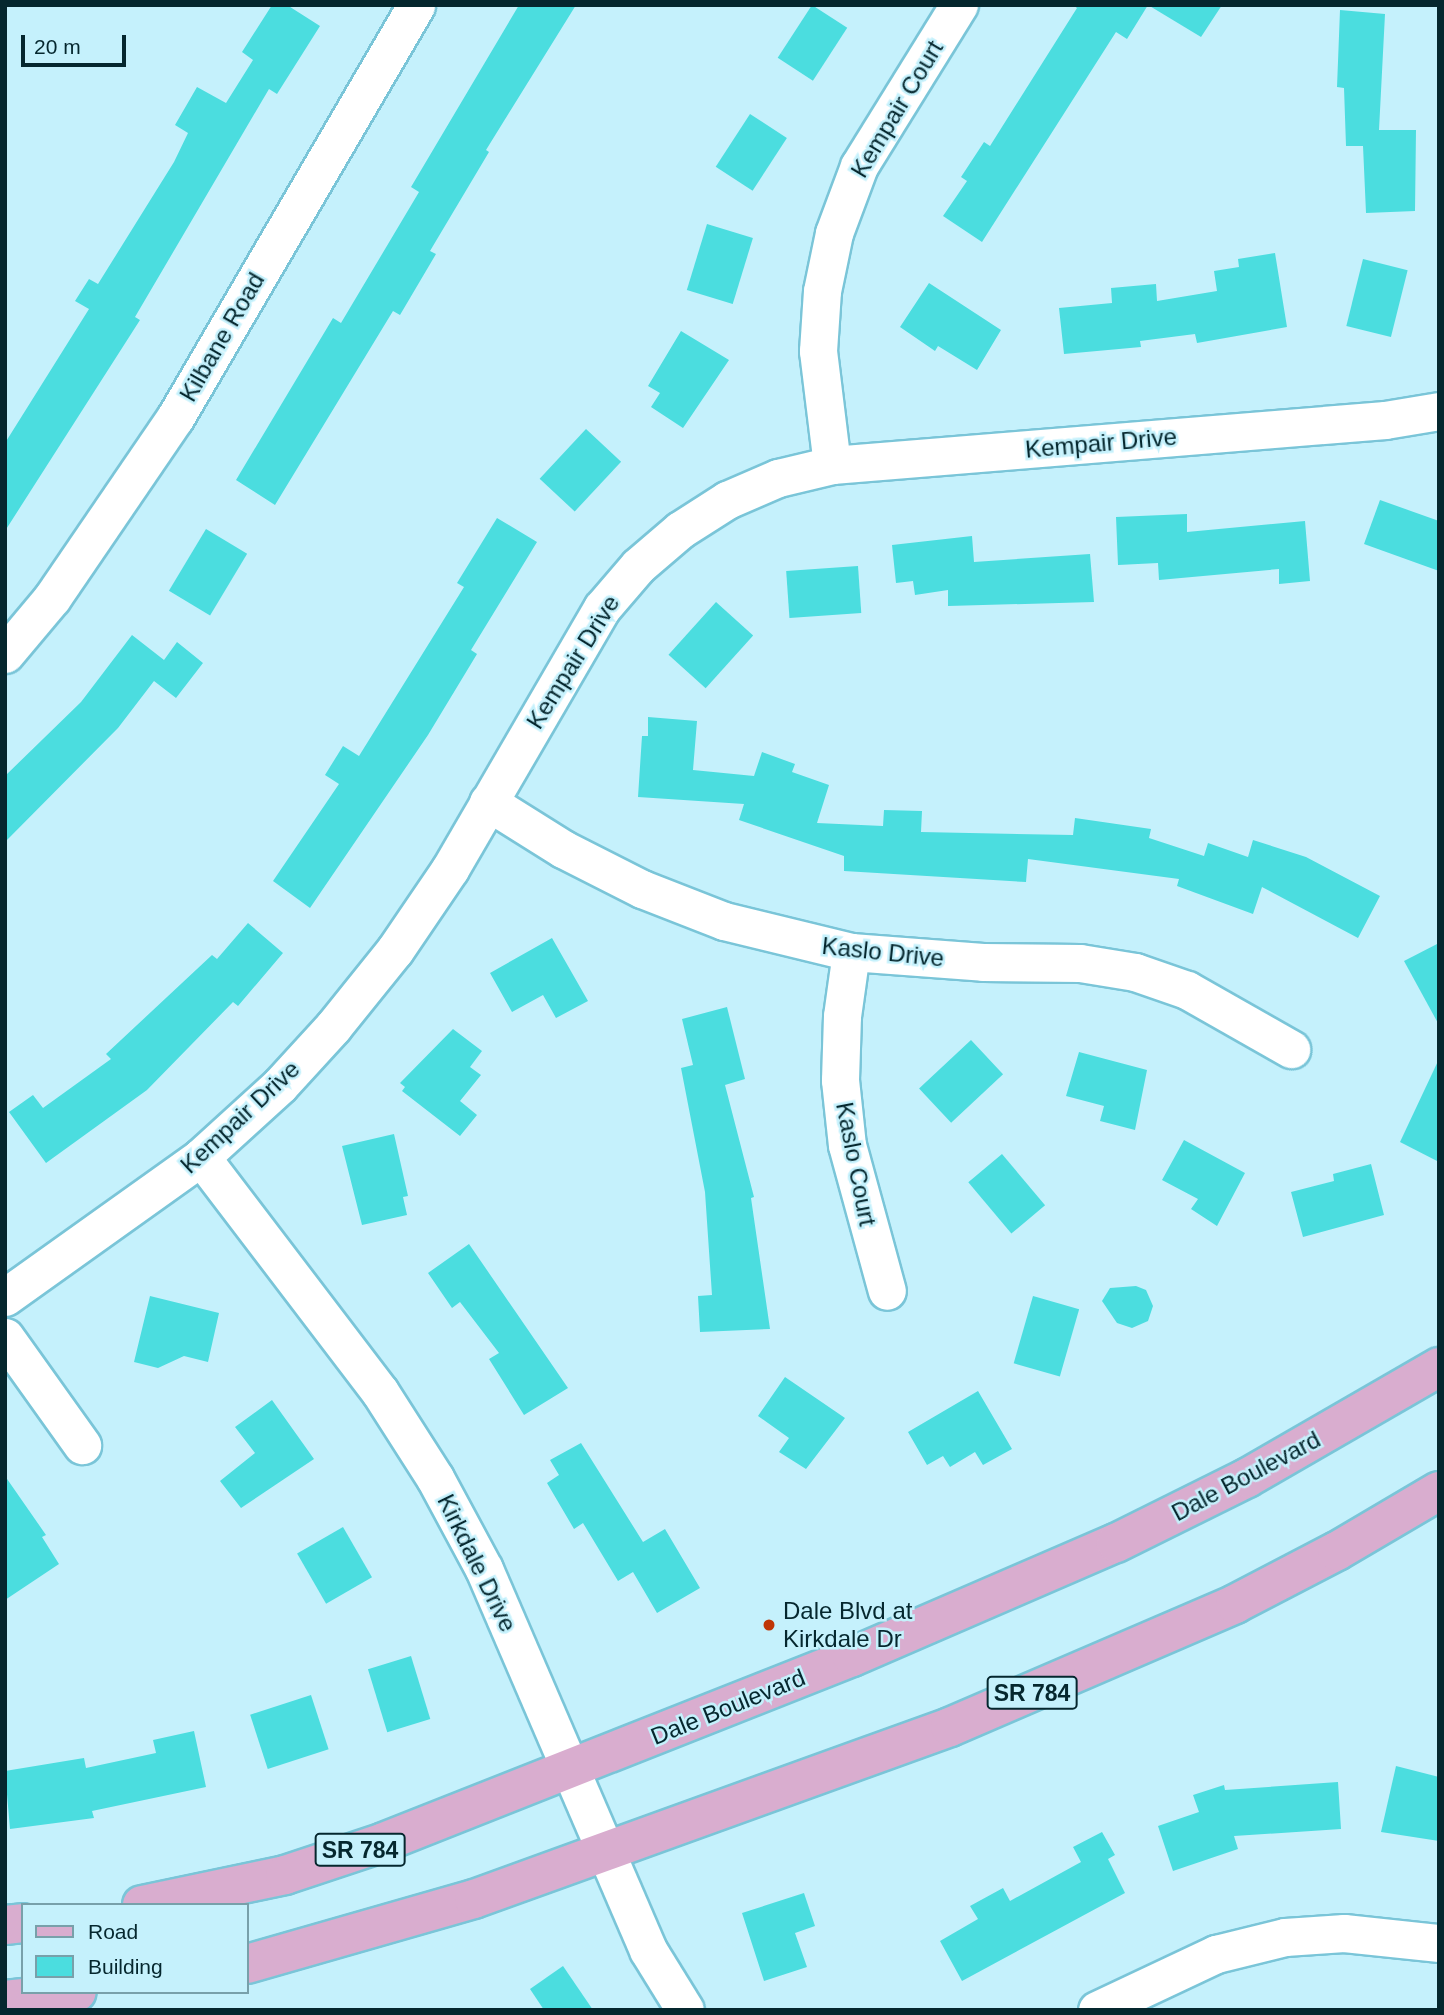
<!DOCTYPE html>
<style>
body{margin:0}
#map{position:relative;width:1444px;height:2015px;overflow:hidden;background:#c5f1fc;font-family:Arial,sans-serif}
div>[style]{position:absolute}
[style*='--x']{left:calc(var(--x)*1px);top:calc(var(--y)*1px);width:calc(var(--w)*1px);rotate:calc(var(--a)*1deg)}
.building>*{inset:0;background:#4bdddf;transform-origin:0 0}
.roads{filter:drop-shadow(2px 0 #7ac5d8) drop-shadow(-2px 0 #7ac5d8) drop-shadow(0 2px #7ac5d8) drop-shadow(0 -2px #7ac5d8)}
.street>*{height:37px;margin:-18.5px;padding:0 18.5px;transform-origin:18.5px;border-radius:18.5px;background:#fff}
.primary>*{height:38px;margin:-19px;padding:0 19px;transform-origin:19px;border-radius:19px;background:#d9adcf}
.dots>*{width:19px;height:19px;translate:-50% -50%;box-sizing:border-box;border:4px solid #c5f1fc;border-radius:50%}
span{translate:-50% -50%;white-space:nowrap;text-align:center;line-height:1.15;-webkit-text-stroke:5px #c5f1fc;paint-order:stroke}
.shield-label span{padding:2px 5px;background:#c5f1fc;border:2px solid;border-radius:5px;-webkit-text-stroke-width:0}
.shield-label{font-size:23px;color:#05272e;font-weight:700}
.street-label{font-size:24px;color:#05272e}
.poi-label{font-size:24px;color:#05272e}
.left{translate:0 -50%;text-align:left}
.frame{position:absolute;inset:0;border:7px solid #05272e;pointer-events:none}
.legend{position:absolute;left:21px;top:1903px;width:228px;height:91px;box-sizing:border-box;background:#c5f1fc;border:2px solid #78a0aa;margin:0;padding:9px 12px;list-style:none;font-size:21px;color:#05272e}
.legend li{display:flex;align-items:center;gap:14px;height:35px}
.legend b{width:35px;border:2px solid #78a0aa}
.scale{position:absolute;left:21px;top:35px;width:105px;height:32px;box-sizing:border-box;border:4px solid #05272e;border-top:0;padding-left:9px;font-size:21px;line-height:24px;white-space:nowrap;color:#05272e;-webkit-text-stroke:5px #c5f1fc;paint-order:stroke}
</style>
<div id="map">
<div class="building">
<div style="clip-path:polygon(272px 5px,287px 5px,320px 26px,277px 94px,269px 89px,135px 317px,140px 320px,5px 531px,5px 443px,89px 309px,75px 301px,89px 279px,98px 284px,174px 162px,188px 133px,175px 125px,197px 87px,226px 103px,253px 60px,242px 52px)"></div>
<div style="clip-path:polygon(519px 5px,576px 5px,486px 150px,489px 152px,430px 251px,436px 254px,400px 315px,393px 311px,275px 505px,236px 480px,333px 318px,341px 323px,419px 192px,411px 187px)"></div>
<div style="left:812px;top:5px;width:42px;height:63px;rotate:33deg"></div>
<div style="clip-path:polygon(1073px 5px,1148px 5px,1127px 39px,1116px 32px,982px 242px,943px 216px,967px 181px,961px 177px,984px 142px,990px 146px,1077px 8px)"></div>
<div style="clip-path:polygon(1148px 5px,1222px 5px,1201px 37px)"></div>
<div style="clip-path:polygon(1340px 10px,1385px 14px,1379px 130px,1416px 130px,1415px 211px,1366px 213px,1363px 146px,1346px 146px,1344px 88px,1337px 87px)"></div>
<div style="left:750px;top:114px;width:44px;height:63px;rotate:33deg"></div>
<div style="left:707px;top:224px;width:48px;height:69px;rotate:17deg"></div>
<div style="clip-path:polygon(1275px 253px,1287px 327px,1197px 343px,1195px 334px,1140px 341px,1141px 347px,1064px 354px,1059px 308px,1112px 303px,1111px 288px,1156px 284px,1157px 301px,1217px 291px,1214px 271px,1239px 267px,1238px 259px)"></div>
<div style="left:1363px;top:259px;width:46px;height:69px;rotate:14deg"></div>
<div style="clip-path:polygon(929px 283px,1001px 330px,977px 370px,938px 346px,935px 351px,900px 327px)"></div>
<div style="clip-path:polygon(681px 331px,729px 360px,683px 428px,651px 407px,660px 393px,648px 386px)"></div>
<div style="left:586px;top:429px;width:48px;height:68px;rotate:43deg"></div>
<div style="clip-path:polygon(1380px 500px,1439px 521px,1439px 571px,1364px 544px)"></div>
<div style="clip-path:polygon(1187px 514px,1187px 532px,1305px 521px,1310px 581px,1279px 584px,1279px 569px,1159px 580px,1158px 563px,1118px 565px,1116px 517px)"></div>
<div style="clip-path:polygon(497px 518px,537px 542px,471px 650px,477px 654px,428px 735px,310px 908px,273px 881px,339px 784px,325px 775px,343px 746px,359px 756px,464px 587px,457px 583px)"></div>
<div style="left:206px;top:529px;width:48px;height:72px;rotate:31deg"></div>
<div style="clip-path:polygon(972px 536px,974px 562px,1090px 554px,1094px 602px,948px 606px,948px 590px,915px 595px,913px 581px,896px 583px,892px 545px)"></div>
<div style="left:858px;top:566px;width:47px;height:72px;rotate:86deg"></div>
<div style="left:716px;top:602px;width:50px;height:71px;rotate:42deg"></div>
<div style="clip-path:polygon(132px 635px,164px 660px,177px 642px,203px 663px,176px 698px,154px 681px,118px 728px,5px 842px,5px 776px,81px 702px)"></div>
<div style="clip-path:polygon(648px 717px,697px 721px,693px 770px,754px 776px,762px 752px,795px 764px,792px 772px,829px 785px,817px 823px,883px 826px,884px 810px,922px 811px,921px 832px,1073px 835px,1075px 818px,1151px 829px,1149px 838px,1204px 856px,1208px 843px,1248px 857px,1253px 840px,1306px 857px,1380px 896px,1358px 938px,1262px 887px,1253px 914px,1177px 886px,1179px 879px,1028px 859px,1026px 882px,844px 871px,844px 856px,739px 820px,744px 804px,638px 797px,642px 736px,648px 736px)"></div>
<div style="clip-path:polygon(248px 923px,283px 953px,238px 1006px,233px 1002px,147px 1090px,46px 1163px,9px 1112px,33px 1095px,43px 1108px,111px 1059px,106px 1054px,212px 955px,217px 959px)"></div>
<div style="clip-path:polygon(552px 938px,588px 1001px,556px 1018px,543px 995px,512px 1012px,490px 973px)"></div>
<div style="clip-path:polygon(1439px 943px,1439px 1025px,1404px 961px)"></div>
<div style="clip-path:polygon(727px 1007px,745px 1079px,725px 1085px,754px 1197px,751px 1198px,770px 1329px,700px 1332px,698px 1296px,712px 1295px,705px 1192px,681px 1068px,693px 1065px,682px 1019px)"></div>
<div style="clip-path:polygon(453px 1029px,482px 1051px,470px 1067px,481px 1075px,460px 1101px,477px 1115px,460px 1136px,402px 1091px,405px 1087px,400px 1083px)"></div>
<div style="left:971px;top:1040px;width:47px;height:71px;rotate:47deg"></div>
<div style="clip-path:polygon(1079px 1052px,1147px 1070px,1135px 1130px,1100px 1121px,1104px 1106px,1066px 1096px)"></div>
<div style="clip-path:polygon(1439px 1059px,1439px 1162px,1400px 1142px)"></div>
<div style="clip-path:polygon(394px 1134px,408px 1196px,403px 1197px,407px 1215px,362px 1225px,342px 1146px)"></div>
<div style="clip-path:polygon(1184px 1140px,1245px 1173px,1217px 1226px,1191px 1209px,1198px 1199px,1162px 1180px)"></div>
<div style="left:1002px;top:1154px;width:67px;height:44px;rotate:50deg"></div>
<div style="clip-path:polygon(1371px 1164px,1384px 1215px,1303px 1237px,1291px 1192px,1334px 1181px,1333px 1174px)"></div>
<div style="clip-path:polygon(469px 1244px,568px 1388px,524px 1415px,489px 1359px,499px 1353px,460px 1302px,452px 1308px,428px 1273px)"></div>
<div style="clip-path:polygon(1136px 1286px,1146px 1290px,1153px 1306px,1148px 1321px,1132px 1328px,1117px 1323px,1102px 1301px,1110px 1288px)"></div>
<div style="clip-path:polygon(150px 1296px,219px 1313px,208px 1362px,184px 1356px,158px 1368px,134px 1362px)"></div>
<div style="left:1033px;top:1296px;width:48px;height:70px;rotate:16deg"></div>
<div style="clip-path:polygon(785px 1377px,845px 1418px,806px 1469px,779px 1452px,789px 1438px,758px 1416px)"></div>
<div style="clip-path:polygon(978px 1391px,1012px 1449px,983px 1465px,975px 1452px,950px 1467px,943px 1456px,927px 1465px,908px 1432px)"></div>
<div style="clip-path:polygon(272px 1400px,314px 1459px,241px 1508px,220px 1481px,255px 1453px,235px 1427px)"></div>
<div style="clip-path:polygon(581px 1443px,643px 1542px,665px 1529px,700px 1588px,657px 1613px,633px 1572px,618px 1581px,583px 1523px,574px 1529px,547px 1483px,559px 1475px,550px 1460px)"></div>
<div style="clip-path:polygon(5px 1476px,46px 1535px,42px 1537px,59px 1564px,5px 1600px)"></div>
<div style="left:343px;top:1527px;width:58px;height:53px;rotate:60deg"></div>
<div style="left:411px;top:1656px;width:66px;height:45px;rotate:73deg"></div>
<div style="left:311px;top:1695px;width:57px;height:64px;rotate:72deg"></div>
<div style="clip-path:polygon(194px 1731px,206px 1787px,92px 1811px,94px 1818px,10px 1829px,5px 1771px,84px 1758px,86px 1768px,156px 1753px,153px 1740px)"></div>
<div style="clip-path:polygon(1396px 1766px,1439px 1777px,1439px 1841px,1381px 1832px)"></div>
<div style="clip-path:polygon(1338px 1782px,1341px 1829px,1234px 1836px,1238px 1849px,1173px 1871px,1158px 1826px,1199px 1812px,1193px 1795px,1224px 1785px,1225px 1790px)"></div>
<div style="clip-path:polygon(1102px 1832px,1115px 1855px,1108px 1859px,1125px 1893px,962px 1981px,940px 1941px,978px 1919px,970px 1906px,1003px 1888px,1010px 1901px,1081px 1862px,1073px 1847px)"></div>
<div style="clip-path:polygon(804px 1893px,815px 1926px,795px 1933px,807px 1967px,764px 1981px,742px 1913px)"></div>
<div style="clip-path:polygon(563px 1966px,593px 2010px,544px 2010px,530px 1989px)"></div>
</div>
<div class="roads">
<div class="street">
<div style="--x:832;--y:465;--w:115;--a:-97"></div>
<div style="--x:818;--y:351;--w:60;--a:-86.2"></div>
<div style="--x:822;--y:291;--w:59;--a:-78.3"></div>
<div style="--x:834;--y:233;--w:72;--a:-69.5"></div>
<div style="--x:859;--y:166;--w:190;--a:-58.2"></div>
<div style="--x:5;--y:654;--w:73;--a:-50"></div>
<div style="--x:52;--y:598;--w:218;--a:-55.7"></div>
<div style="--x:175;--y:418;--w:478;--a:-59.7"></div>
<div style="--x:488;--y:802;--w:89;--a:32.1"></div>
<div style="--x:563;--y:849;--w:89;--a:26.9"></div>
<div style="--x:642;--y:889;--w:88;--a:21.3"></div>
<div style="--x:724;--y:921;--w:131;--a:13.7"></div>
<div style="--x:851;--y:952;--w:132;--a:4.3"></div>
<div style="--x:983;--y:962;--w:97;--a:0.6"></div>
<div style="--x:1080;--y:963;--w:56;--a:9.3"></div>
<div style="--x:1135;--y:972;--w:55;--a:19.1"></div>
<div style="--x:1187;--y:990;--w:120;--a:29.6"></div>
<div style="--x:851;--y:952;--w:65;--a:98"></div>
<div style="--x:842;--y:1016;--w:64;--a:91.8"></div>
<div style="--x:840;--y:1080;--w:65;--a:83.9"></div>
<div style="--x:847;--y:1145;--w:151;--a:74.7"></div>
<div style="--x:201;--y:1157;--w:295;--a:52.7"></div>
<div style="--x:380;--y:1392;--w:102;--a:57.4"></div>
<div style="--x:435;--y:1478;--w:103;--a:61.7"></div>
<div style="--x:484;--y:1569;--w:415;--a:66.7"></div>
<div style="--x:648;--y:1950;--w:70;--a:58.3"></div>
<div style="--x:5;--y:1297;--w:241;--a:-35.5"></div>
<div style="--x:201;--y:1157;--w:107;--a:-42.3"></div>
<div style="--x:280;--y:1085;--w:79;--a:-47.6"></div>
<div style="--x:333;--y:1027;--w:99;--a:-51.2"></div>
<div style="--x:395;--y:950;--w:98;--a:-55.8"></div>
<div style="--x:450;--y:869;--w:302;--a:-59.8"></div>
<div style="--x:602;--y:608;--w:55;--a:-49.4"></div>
<div style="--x:638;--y:566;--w:55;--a:-40.6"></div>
<div style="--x:680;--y:530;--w:56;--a:-32.6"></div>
<div style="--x:727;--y:500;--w:56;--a:-23.3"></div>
<div style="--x:778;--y:478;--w:56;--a:-13.5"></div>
<div style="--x:832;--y:465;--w:555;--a:-4.65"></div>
<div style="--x:1385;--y:420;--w:55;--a:-9.5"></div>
<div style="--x:5;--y:1337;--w:133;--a:54.5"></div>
<div style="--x:1097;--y:2010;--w:132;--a:-25.2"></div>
<div style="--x:1216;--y:1954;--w:71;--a:-13.8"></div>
<div style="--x:1285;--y:1937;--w:59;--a:-3.9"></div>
<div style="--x:1344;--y:1933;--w:96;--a:6"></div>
</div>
<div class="primary">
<div style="--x:142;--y:1905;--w:146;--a:-11.8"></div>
<div style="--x:285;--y:1875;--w:104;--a:-18.4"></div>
<div style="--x:384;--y:1842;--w:503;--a:-21.57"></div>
<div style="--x:852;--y:1657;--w:288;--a:-23.4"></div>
<div style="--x:1116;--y:1543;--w:146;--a:-26.4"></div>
<div style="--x:1247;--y:1478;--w:222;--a:-30"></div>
<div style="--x:5;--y:1925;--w:18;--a:-6"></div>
<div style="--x:247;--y:1964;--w:236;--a:-16"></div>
<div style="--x:474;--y:1899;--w:506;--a:-19.87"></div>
<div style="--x:950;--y:1727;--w:310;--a:-23.3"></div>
<div style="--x:1235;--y:1604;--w:115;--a:-27.5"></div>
<div style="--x:1337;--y:1551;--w:118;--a:-30.5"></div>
<div style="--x:5;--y:2000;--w:72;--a:-6.3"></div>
</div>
</div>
<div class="dots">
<div style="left:769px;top:1625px;background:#bf3607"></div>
</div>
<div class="shield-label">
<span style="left:1032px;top:1693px">SR 784</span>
<span style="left:360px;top:1850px">SR 784</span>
</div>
<div class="street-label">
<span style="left:897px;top:109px;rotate:-59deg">Kempair Court</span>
<span style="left:222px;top:337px;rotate:-60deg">Kilbane Road</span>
<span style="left:1101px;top:443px;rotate:-5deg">Kempair Drive</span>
<span style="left:573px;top:662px;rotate:-58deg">Kempair Drive</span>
<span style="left:883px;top:952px;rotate:6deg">Kaslo Drive</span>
<span style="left:240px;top:1117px;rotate:-43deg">Kempair Drive</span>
<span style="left:856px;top:1164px;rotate:79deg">Kaslo Court</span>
<span style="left:1246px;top:1476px;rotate:-28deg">Dale Boulevard</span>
<span style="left:477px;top:1563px;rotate:64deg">Kirkdale Drive</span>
<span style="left:728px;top:1707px;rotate:-22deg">Dale Boulevard</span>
</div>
<div class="poi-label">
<span class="left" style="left:783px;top:1625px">Dale Blvd at<br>Kirkdale Dr</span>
</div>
<div class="frame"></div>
<ul class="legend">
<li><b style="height:9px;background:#d9adcf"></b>Road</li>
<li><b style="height:19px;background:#4bdddf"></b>Building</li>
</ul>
<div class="scale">20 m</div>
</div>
